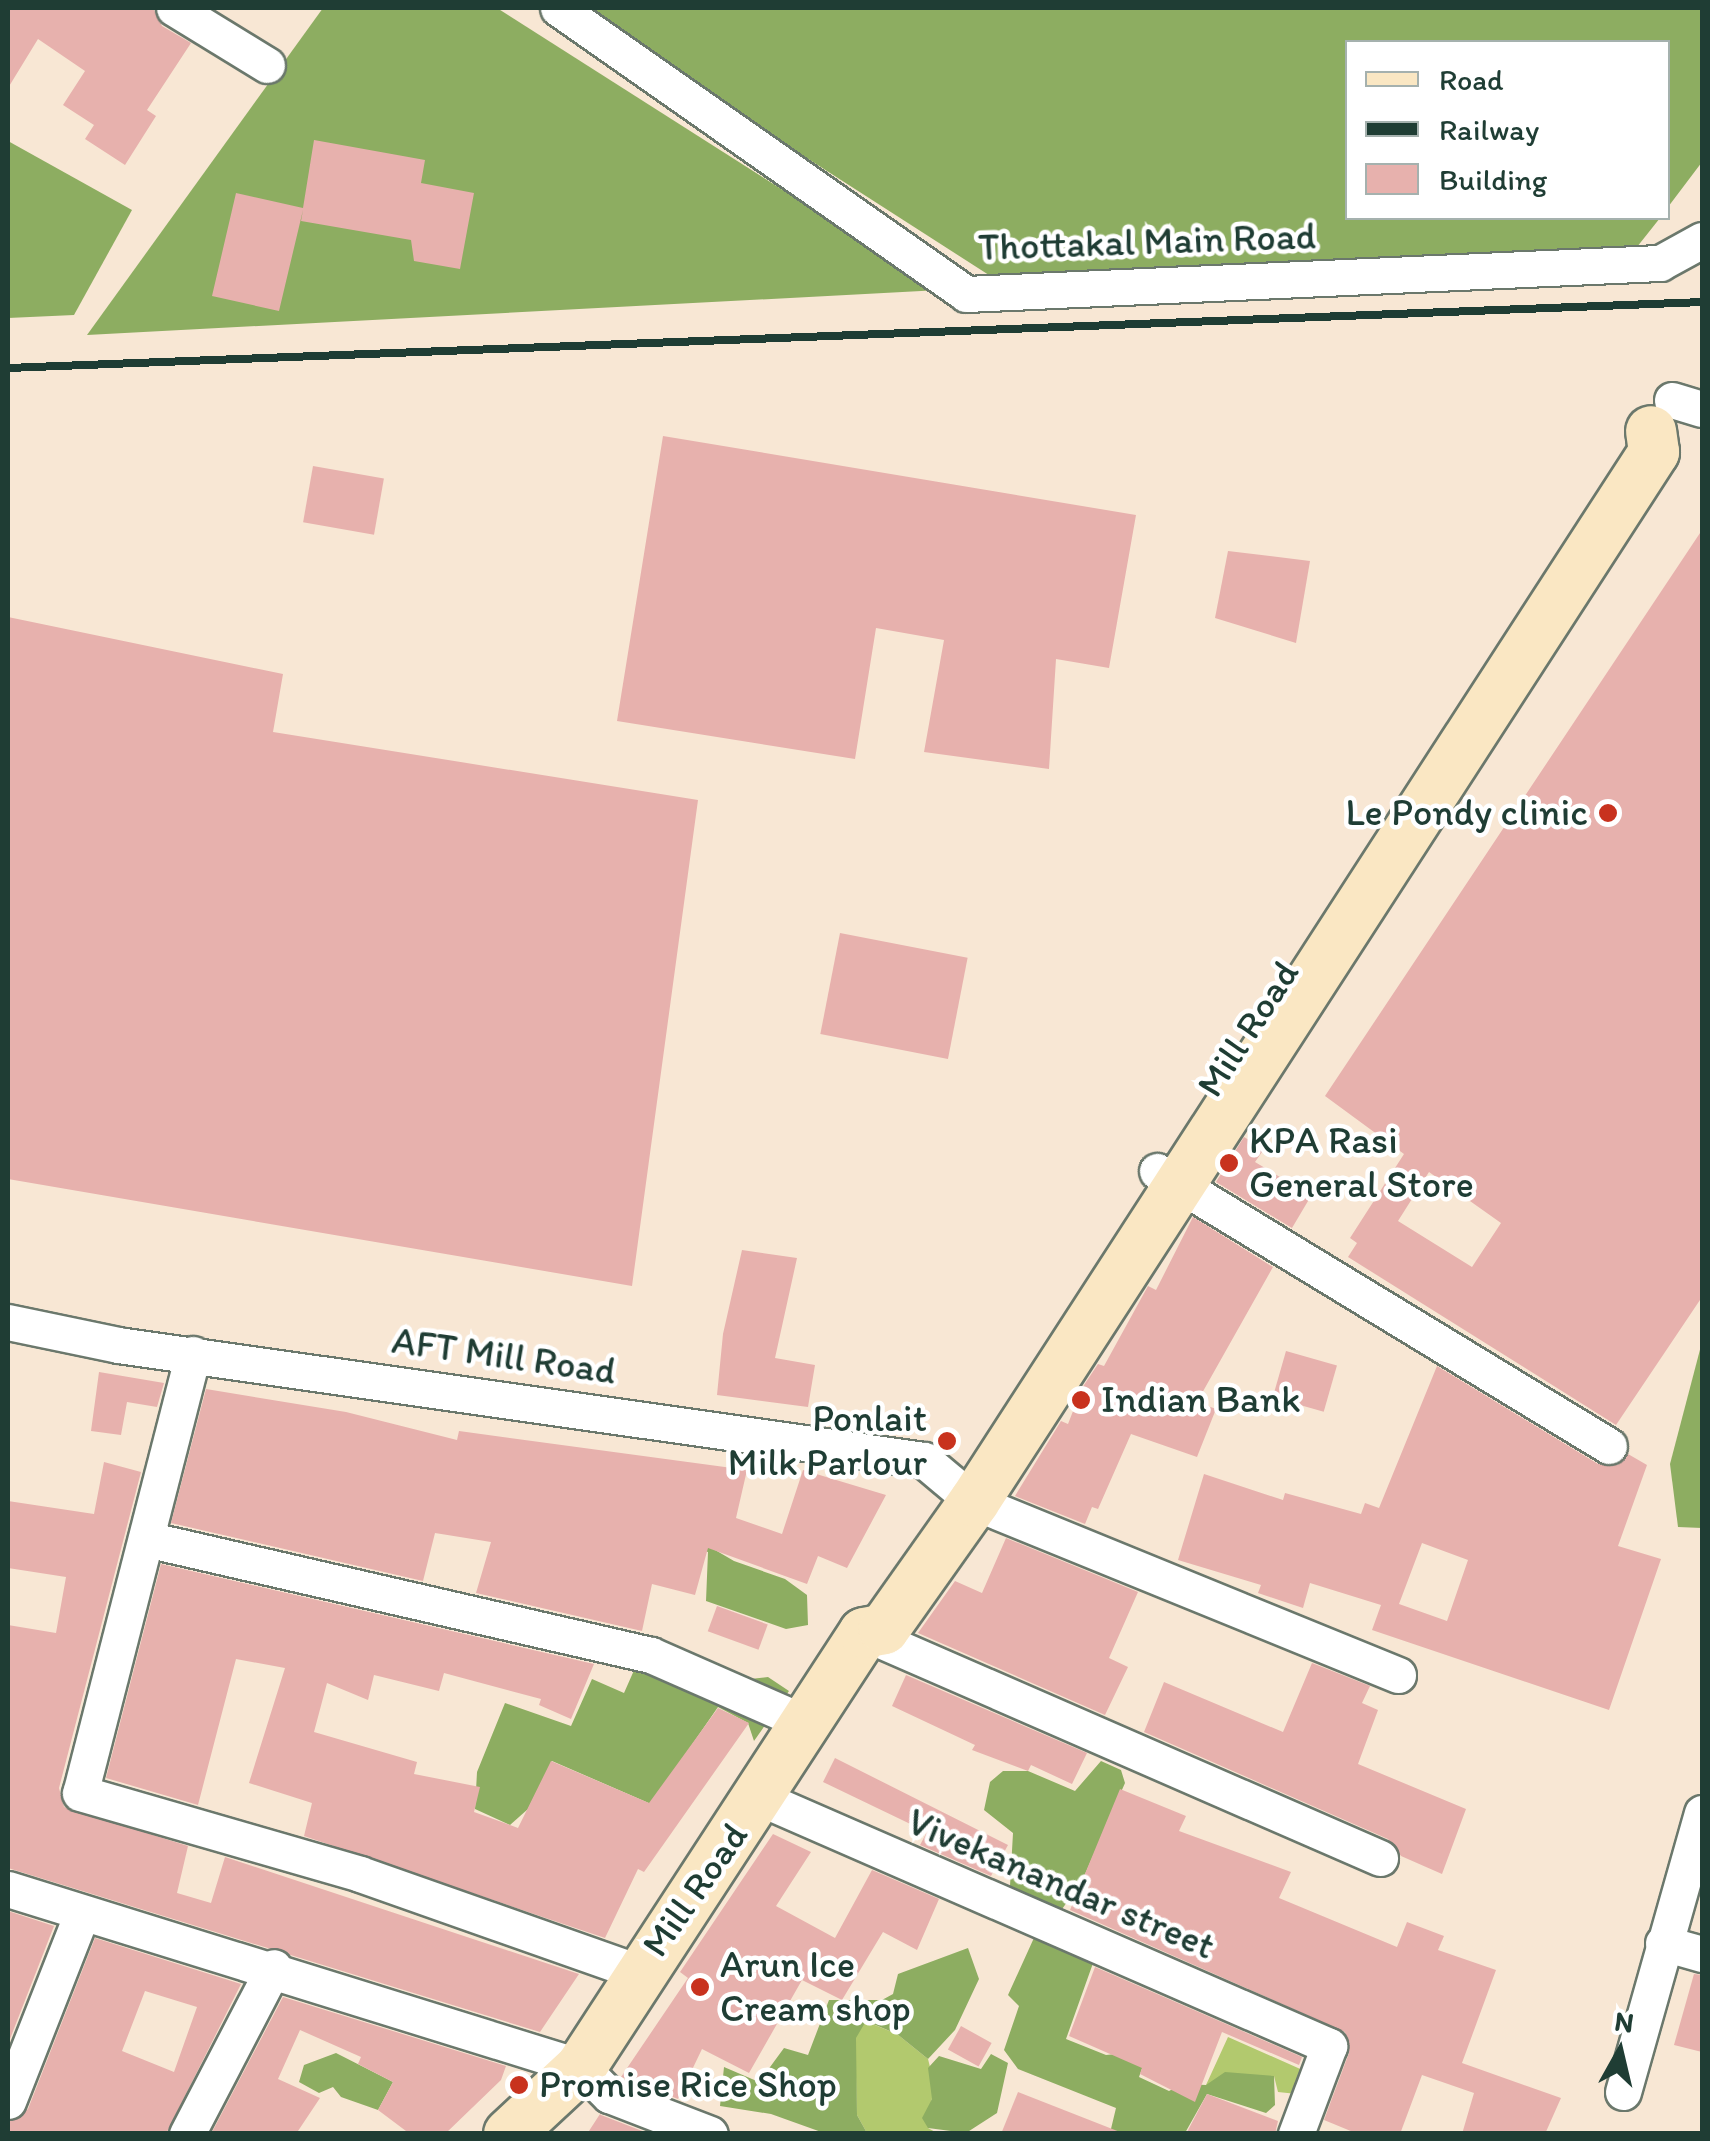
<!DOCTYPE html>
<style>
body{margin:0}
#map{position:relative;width:1710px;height:2141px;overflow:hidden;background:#f8e7d4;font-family:Itim,sans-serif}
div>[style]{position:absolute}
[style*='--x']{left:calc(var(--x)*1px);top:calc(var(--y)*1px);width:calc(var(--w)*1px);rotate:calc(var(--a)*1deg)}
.green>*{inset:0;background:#b2c96e}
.forest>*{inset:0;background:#8dad61}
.building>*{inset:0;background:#e7b1ad;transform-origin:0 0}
.roads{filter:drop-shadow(2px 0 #6b786c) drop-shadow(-2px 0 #6b786c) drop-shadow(0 2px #6b786c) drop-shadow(0 -2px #6b786c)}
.minor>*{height:35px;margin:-17.5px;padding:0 17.5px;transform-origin:17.5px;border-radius:17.5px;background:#fff}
.secondary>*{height:50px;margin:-25px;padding:0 25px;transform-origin:25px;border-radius:25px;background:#fae7c3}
.rail>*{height:8px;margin:-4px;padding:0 4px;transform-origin:4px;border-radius:4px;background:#1f3d34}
.dots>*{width:28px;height:28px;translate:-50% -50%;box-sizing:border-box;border:5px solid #fff;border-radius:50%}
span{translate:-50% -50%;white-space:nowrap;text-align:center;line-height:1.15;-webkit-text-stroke:9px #fff;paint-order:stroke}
.street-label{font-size:38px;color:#1f3d34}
.poi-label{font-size:38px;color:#1f3d34}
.right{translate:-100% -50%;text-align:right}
.left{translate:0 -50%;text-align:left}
.frame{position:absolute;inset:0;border:10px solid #1f3d34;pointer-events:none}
.legend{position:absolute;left:1345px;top:40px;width:325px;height:180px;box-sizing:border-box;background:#fff;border:2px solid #a5b1ae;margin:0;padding:12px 18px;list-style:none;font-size:30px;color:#1f3d34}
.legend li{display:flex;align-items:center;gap:20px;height:50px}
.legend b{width:50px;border:2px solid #a5b1ae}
.north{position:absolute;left:1570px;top:2001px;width:100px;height:100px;-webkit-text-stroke:8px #fff;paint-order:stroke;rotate:8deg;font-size:28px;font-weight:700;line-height:40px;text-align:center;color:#1f3d34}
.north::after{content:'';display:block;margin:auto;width:35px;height:45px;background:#1f3d34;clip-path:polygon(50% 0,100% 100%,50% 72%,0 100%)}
</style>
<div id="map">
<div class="green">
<div style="clip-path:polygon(865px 2021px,897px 2034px,928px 2059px,934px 2083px,928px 2128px,937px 2133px,867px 2133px,857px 2115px,855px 2038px)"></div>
<div style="clip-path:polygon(1228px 2037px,1307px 2072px,1297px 2094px,1278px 2092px,1274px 2076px,1206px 2085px)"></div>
</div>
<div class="forest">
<div style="clip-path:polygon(323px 8px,497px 8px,940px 290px,87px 335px)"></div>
<div style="clip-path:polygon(573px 8px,1702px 8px,1702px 162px,1668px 207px,1668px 42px,1348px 42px,1348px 218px,1660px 218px,1633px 252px,992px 277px)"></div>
<div style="clip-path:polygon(8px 141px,132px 210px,74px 315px,8px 318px)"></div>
<div style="clip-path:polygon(1702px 1342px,1702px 1528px,1678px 1527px,1670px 1464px)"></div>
<div style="clip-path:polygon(674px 1526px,734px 1561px,785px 1579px,807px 1595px,808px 1625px,786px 1629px,706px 1601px,708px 1552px,671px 1541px)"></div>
<div style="clip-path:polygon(639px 1659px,741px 1680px,768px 1677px,789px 1691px,754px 1741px,748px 1723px,718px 1707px,651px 1804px,552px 1761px,528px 1809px,510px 1825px,475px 1809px,477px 1772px,505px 1703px,571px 1726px,592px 1679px,624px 1693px)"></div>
<div style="clip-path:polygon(1101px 1761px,1121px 1770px,1125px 1783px,1082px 1881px,1055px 1919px,1010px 1886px,1013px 1833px,984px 1810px,990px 1782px,1003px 1771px,1028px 1771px,1075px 1791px)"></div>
<div style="clip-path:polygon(1038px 1929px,1097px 1952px,1066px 2039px,1106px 2055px,1148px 2051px,1139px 2077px,1169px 2091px,1182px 2084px,1206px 2085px,1225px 2072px,1274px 2076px,1275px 2105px,1266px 2113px,1207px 2094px,1185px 2133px,1110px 2133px,1116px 2108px,1018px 2069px,1004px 2050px,1019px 2006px,1008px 1995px)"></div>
<div style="clip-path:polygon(968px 1948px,979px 1979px,955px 2030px,928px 2059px,897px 2034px,866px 2021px,856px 2038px,857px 2115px,867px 2133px,824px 2133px,771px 2114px,720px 2106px,724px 2067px,759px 2082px,784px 2048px,808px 2055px,829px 2000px,882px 2000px,893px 1994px,898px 1974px)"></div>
<div style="clip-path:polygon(336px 2053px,393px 2082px,378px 2110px,341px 2097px,333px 2087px,319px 2093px,299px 2082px,304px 2065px)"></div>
<div style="clip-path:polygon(991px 2054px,1008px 2063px,997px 2113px,966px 2133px,928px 2128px,922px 2118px,932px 2099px,928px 2068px,939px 2056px,981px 2069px)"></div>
</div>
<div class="building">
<div style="clip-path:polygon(8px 8px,153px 8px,162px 26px,191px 43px,147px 110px,156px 116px,125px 165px,85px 139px,94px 125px,63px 105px,85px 71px,38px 39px,8px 88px)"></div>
<div style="clip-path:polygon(314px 140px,425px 160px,421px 183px,474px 193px,460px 269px,414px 261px,411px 240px,301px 221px,303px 210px,279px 311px,212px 296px,236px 193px,303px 208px)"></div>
<div style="clip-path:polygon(663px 436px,1136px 515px,1109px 668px,1056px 659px,1049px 769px,924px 752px,944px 640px,876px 628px,855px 759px,617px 721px)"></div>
<div style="left:313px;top:466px;width:72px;height:57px;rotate:10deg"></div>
<div style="clip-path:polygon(evenodd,1702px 530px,1702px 1297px,1616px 1425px,1348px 1257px,1357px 1243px,1350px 1238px,1404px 1154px,1325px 1096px,1702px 530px,1429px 1172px,1501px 1223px,1472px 1267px,1398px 1221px,1429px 1172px)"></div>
<div style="clip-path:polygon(1228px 551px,1310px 561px,1296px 643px,1215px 618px)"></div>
<div style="clip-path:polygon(8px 617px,283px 674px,273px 732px,698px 800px,632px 1286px,8px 1179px)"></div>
<div style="left:840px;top:933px;width:130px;height:103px;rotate:11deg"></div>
<div style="clip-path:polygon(1244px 1137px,1264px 1149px,1255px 1162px,1311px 1196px,1292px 1228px,1216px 1182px)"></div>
<div style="clip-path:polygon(1193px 1217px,1273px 1267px,1197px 1402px,1216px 1409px,1197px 1457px,1131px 1434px,1098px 1509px,1092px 1507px,1085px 1524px,1015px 1496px,1061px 1421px,1068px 1424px,1082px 1388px,1098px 1364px,1104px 1366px,1148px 1286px,1156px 1290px)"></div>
<div style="clip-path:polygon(742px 1250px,797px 1258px,775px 1358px,815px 1365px,808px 1407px,717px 1395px,723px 1334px)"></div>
<div style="left:1286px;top:1351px;width:53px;height:48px;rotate:16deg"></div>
<div style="clip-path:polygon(evenodd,1437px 1366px,1598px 1464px,1618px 1465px,1628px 1454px,1647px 1465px,1618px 1546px,1661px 1559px,1609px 1710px,1372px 1630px,1381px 1605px,1310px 1583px,1303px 1608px,1258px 1593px,1261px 1585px,1178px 1560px,1204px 1474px,1283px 1500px,1285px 1493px,1361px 1514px,1365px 1503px,1379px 1508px,1437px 1366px,1422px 1543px,1468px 1560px,1447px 1621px,1399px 1604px,1422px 1543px)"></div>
<div style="clip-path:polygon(99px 1372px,164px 1383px,157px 1407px,127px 1402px,121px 1435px,91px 1431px)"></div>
<div style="clip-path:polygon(206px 1389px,346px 1412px,457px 1440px,459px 1431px,747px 1470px,736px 1518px,782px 1534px,803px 1470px,886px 1495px,847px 1568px,818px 1556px,807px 1584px,708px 1548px,695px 1595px,652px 1584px,642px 1631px,476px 1593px,491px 1542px,435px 1533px,423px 1581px,171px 1523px)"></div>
<div style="clip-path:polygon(104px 1462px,141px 1472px,59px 1788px,64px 1807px,188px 1846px,177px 1893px,211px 1903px,225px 1857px,579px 1974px,540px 2032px,8px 1868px,8px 1625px,56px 1633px,66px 1577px,8px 1568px,8px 1501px,94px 1514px)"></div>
<div style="clip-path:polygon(1006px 1538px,1138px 1592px,1109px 1658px,1128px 1667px,1105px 1715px,918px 1633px,955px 1581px,982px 1593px)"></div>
<div style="clip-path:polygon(161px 1564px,594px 1664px,571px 1719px,539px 1705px,541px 1699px,444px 1673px,439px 1691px,374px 1675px,368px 1700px,327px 1683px,314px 1732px,417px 1762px,414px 1774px,480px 1787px,474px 1812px,518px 1828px,551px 1761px,649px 1803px,718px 1708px,749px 1723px,644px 1872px,638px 1869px,605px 1938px,304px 1836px,312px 1803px,249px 1783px,285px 1668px,236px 1659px,198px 1805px,106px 1778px)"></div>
<div style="left:717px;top:1606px;width:54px;height:27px;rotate:20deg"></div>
<div style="clip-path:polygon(1312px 1663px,1370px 1686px,1362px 1703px,1378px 1710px,1358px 1764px,1466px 1809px,1442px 1874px,1401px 1856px,1388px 1839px,1144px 1732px,1164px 1682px,1283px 1732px)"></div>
<div style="clip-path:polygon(906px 1675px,1087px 1753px,1072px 1784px,1031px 1765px,1028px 1771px,972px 1750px,975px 1745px,892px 1706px)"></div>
<div style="clip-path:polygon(835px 1758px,1008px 1845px,991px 1876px,920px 1845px,927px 1832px,823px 1782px)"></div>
<div style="clip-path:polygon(1120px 1789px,1186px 1816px,1179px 1831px,1291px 1872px,1279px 1898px,1397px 1947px,1407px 1922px,1444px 1936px,1438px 1950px,1496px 1970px,1462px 2063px,1561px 2098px,1545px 2134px,1462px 2134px,1474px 2093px,1422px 2075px,1400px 2134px,1358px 2134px,1324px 2120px,1349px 2053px,1345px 2032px,1070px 1910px)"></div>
<div style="clip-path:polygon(773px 1834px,811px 1852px,776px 1906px,835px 1938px,872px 1870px,939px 1899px,917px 1950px,883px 1932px,842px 2000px,802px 1980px,749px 2073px,702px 2049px,678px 2099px,621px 2077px,688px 1978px,680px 1972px)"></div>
<div style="clip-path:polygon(8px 1911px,54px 1926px,8px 2044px)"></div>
<div style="clip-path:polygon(evenodd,95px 1938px,241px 1984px,166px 2134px,8px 2134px,8px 2122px,28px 2109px,95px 1938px,145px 1991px,197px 2007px,174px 2072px,122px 2051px,145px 1991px)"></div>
<div style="clip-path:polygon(1095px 1967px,1302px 2057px,1299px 2065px,1222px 2032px,1195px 2102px,1140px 2074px,1142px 2068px,1069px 2036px)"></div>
<div style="clip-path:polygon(1694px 1974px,1702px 1975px,1702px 2052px,1674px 2045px)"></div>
<div style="clip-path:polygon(283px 1997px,506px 2066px,501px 2080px,445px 2134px,410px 2134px,378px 2110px,393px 2082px,358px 2064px,361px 2057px,300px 2030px,278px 2079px,320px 2098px,296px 2134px,211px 2134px)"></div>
<div style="left:961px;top:2026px;width:35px;height:27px;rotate:29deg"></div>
<div style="clip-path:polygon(1018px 2092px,1120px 2132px,1120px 2134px,1001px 2134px)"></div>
<div style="clip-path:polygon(1207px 2094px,1278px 2121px,1275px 2134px,1186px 2134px)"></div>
<div style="clip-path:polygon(600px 2114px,601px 2115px,650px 2134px,587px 2134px)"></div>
</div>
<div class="roads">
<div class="minor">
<div style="--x:174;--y:8;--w:109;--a:31.5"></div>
<div style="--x:558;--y:8;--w:498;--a:35"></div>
<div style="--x:966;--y:294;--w:695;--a:-2.56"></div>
<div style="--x:1660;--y:263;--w:48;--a:-28.7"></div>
<div style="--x:1672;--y:400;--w:31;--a:17"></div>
<div style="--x:1157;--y:1171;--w:529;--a:31.32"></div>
<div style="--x:8;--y:1322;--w:112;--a:11.8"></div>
<div style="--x:118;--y:1345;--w:814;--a:8.12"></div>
<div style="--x:924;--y:1460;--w:65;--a:40"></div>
<div style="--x:974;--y:1502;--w:458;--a:22.2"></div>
<div style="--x:193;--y:1354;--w:453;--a:104.4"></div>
<div style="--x:80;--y:1793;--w:291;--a:16.1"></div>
<div style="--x:360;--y:1874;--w:295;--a:19.4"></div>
<div style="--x:146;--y:1539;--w:518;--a:12.94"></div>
<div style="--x:651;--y:1655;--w:169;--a:23.7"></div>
<div style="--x:864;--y:1633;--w:563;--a:23.56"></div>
<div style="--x:760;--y:1798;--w:621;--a:23.55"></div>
<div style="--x:1329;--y:2046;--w:94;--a:110.6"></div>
<div style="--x:8;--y:1889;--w:600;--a:17.26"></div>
<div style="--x:581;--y:2067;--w:40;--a:45"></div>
<div style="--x:609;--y:2095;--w:108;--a:21.1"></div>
<div style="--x:1663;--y:1943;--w:41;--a:15.8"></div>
<div style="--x:1623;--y:2092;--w:290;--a:-74.2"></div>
<div style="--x:8;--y:2101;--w:202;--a:-68.5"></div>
<div style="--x:187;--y:2134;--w:188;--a:-62.5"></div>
</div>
<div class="secondary">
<div style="--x:509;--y:2134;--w:98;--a:-42.9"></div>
<div style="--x:581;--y:2067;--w:518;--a:-56.89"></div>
<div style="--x:864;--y:1633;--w:20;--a:-11"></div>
<div style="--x:884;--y:1629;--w:156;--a:-54.7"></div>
<div style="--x:974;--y:1502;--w:1251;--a:-57.07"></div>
<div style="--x:1654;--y:452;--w:21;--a:-98"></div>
</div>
</div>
<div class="rail">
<div style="--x:8;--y:368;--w:1695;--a:-2.23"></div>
</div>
<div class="dots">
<div style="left:1608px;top:813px;background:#c8321e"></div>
<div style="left:1229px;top:1163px;background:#c8321e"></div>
<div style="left:1081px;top:1400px;background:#c8321e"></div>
<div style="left:947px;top:1441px;background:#c8321e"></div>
<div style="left:700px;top:1987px;background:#c8321e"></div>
<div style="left:519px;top:2085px;background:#c8321e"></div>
</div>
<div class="street-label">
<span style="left:1147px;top:242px;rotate:-2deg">Thottakal Main Road</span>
<span style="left:1248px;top:1029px;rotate:-57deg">Mill Road</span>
<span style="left:504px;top:1356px;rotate:8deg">AFT Mill Road</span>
<span style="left:1061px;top:1884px;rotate:23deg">Vivekanandar street</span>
<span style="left:695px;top:1890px;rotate:-55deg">Mill Road</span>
</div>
<div class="poi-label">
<span class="right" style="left:1588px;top:813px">Le Pondy clinic</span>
<span class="left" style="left:1249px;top:1163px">KPA Rasi<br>General Store</span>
<span class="left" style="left:1101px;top:1400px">Indian Bank</span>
<span class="right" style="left:927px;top:1441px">Ponlait<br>Milk Parlour</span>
<span class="left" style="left:720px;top:1987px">Arun Ice<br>Cream shop</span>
<span class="left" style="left:539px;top:2085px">Promise Rice Shop</span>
</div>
<div class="frame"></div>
<ul class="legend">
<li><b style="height:12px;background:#fae7c3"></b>Road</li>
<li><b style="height:12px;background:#1f3d34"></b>Railway</li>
<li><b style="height:28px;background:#e7b1ad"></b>Building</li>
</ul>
<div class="north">N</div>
</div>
